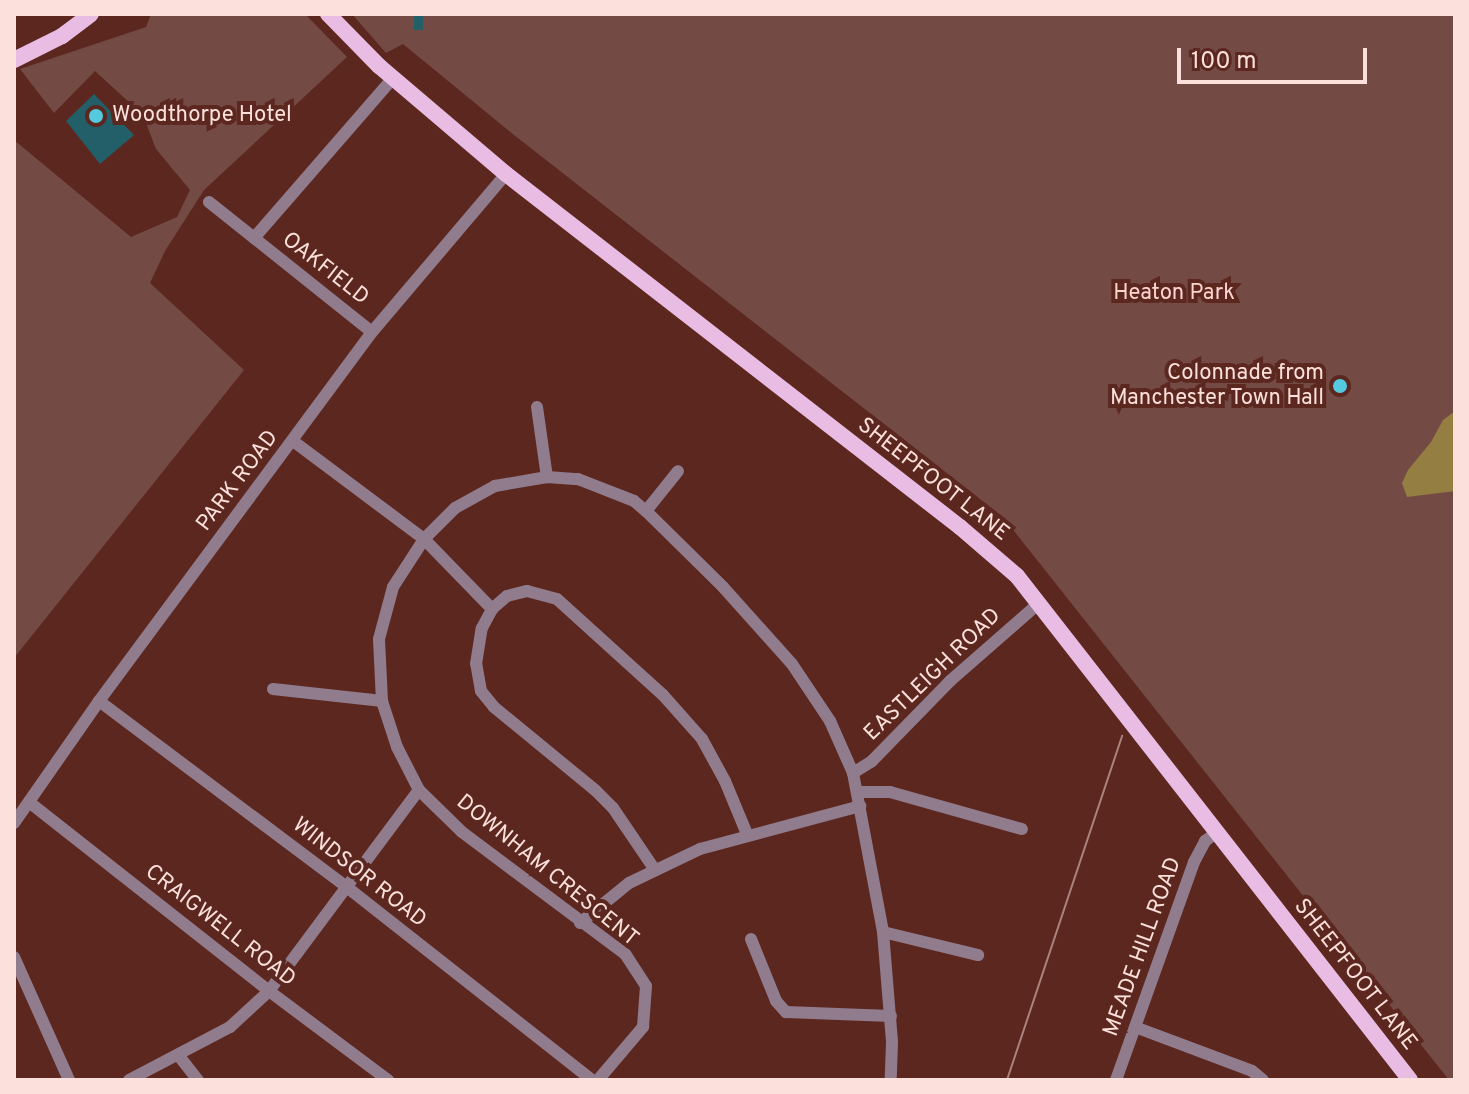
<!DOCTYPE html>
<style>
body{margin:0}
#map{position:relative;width:1469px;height:1094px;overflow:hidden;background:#5c271f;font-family:Overpass,sans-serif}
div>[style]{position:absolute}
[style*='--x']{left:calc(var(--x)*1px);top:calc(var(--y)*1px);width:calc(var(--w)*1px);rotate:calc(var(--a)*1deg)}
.green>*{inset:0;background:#734b44}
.water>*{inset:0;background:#947e42}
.building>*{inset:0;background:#225f69;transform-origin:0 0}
.minor>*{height:12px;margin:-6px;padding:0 6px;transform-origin:6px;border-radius:6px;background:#917c8e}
.major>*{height:16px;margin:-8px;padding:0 8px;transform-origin:8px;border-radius:8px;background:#e9bde3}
.tram>*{height:2px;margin:-1px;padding:0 1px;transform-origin:1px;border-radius:1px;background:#ab837c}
.dots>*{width:22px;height:22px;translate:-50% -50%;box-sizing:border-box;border:4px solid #5c271f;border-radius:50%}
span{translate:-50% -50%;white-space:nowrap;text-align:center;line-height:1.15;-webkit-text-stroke:8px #5c271f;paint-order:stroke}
.poi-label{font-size:22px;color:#fbe0db}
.left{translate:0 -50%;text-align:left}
.right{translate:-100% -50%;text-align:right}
.street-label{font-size:22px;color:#fbe0db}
.park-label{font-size:22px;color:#fcd5ce}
.frame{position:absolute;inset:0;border:16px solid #fbe0db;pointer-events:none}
.scale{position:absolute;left:1177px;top:48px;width:190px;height:36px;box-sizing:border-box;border:4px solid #fbe0db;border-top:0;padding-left:10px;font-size:24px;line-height:28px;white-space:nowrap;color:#fbe0db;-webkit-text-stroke:6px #5c271f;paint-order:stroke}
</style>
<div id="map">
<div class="green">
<div style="clip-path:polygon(151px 14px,305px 14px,347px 57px,204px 190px,165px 251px,150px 283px,244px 370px,14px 658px,14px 140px,131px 237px,177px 217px,190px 190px,156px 149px,143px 115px,95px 71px,54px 113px,20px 69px,146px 27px)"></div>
<div style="clip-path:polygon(352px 14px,1455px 14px,1455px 1080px,1449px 1080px,1003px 517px,514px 135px,403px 44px,386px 53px)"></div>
</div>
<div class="water">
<div style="clip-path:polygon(1455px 411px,1455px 491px,1407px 497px,1402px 483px,1408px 470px,1431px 442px,1443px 420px)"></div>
</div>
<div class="building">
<div style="left:414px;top:14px;width:9px;height:16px"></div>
<div style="clip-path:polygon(94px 94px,134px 135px,100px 164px,66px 121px)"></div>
</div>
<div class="minor">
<div style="--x:209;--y:202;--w:208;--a:38.6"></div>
<div style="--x:254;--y:238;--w:212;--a:-49"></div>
<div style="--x:537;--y:407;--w:71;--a:81.9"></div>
<div style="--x:293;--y:441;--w:164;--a:36.8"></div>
<div style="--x:424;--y:539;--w:98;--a:45.8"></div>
<div style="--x:646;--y:511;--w:51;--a:-51.3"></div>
<div style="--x:273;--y:689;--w:110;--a:6.3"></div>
<div style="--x:99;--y:701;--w:311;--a:36.9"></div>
<div style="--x:348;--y:888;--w:310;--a:38.2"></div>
<div style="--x:853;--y:773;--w:22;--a:-32"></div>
<div style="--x:872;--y:761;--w:112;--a:-45.7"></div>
<div style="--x:950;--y:681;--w:118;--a:-41.2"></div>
<div style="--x:857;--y:792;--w:33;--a:0"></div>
<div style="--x:890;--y:792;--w:137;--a:15.7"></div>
<div style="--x:29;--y:802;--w:305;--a:38.2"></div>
<div style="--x:269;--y:991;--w:149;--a:36.8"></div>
<div style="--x:14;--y:823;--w:149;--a:-55.1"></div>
<div style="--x:99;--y:701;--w:459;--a:-53.5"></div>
<div style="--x:372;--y:332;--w:207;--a:-49.7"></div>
<div style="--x:655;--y:870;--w:75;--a:-124.1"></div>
<div style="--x:613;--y:808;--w:25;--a:-135"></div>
<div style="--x:595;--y:790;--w:131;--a:-140.6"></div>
<div style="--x:494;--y:707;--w:21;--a:-129"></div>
<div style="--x:481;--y:691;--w:27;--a:-100"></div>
<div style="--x:476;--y:664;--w:36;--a:-81"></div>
<div style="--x:482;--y:628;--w:21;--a:-62"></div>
<div style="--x:492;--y:609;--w:20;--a:-41"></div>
<div style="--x:507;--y:596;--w:21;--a:-14"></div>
<div style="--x:527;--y:591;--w:31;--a:15"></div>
<div style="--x:557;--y:599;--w:143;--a:42.2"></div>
<div style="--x:663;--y:695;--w:59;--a:48.4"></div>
<div style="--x:702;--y:739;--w:48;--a:61.3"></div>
<div style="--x:725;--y:781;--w:57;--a:67.5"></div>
<div style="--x:580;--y:923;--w:63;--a:-39.2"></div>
<div style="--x:629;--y:883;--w:79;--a:-25.6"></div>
<div style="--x:700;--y:849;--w:166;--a:-15"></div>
<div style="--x:883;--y:932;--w:98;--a:13.6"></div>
<div style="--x:751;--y:939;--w:67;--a:68"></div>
<div style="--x:776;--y:1001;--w:15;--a:48"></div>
<div style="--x:786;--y:1012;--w:105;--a:2.2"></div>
<div style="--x:14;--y:957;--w:135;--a:65.9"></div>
<div style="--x:1135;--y:1027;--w:125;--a:20.6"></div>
<div style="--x:1252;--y:1071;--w:14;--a:39"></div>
<div style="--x:179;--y:1056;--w:31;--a:52"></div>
<div style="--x:129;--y:1080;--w:114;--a:-27.7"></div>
<div style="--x:230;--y:1027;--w:53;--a:-42.7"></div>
<div style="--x:269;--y:991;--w:251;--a:-53.3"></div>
<div style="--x:598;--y:1080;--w:70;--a:-49.7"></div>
<div style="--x:643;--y:1027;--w:41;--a:-85.8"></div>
<div style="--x:646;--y:986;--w:38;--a:-123"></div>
<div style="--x:625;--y:954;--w:204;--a:-143.2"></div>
<div style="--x:462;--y:832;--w:60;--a:-135.7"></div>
<div style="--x:419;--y:790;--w:48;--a:-117.1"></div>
<div style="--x:397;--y:747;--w:48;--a:-108.1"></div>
<div style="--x:382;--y:701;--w:62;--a:-92.8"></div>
<div style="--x:379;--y:639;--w:54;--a:-74.9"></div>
<div style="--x:393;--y:587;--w:57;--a:-57.1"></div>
<div style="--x:424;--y:539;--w:44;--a:-45"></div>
<div style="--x:455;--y:508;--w:46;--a:-28.8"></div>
<div style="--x:495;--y:486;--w:53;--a:-9.8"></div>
<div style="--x:547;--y:477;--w:31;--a:4"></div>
<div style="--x:578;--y:479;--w:60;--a:21.4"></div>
<div style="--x:634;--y:501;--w:16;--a:40"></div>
<div style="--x:646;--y:511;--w:108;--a:44.6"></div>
<div style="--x:723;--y:587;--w:103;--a:48.1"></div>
<div style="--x:792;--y:664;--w:69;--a:56.3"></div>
<div style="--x:830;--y:721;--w:57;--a:66.1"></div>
<div style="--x:853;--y:773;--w:162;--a:79.3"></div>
<div style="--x:883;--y:932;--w:110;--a:85.3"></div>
<div style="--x:892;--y:1042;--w:38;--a:92"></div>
<div style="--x:1116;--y:1080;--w:232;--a:-70.3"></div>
<div style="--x:1194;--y:862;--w:24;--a:-62"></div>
<div style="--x:1205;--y:841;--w:14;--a:-36"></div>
</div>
<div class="major">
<div style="--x:328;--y:14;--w:73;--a:45.6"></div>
<div style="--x:379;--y:66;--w:167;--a:40.4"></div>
<div style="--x:506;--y:174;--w:575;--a:37.87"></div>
<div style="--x:960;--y:527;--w:75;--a:40.7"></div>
<div style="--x:1017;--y:576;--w:639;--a:52.05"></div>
<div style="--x:14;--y:60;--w:54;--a:-26.6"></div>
<div style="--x:62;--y:36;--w:36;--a:-37"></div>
</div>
<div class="tram">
<div style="--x:1007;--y:1080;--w:363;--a:-71.5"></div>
</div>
<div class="dots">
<div style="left:96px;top:116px;background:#54cade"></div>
<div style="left:1340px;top:386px;background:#54cade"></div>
</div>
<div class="poi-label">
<span class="left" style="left:112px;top:116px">Woodthorpe Hotel</span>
<span class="right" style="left:1324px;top:386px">Colonnade from<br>Manchester Town Hall</span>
</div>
<div class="street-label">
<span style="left:325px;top:269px;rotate:38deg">OAKFIELD</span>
<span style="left:933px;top:480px;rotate:38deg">SHEEPFOOT LANE</span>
<span style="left:238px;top:481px;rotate:-53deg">PARK ROAD</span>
<span style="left:933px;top:675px;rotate:-44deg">EASTLEIGH ROAD</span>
<span style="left:547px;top:871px;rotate:39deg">DOWNHAM CRESCENT</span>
<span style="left:359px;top:873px;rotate:38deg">WINDSOR ROAD</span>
<span style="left:220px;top:926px;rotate:38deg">CRAIGWELL ROAD</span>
<span style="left:1143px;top:947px;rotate:-70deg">MEADE HILL ROAD</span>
<span style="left:1355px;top:975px;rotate:52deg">SHEEPFOOT LANE</span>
</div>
<div class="park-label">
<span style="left:1174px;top:294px">Heaton Park</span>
</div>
<div class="frame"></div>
<div class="scale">100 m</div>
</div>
